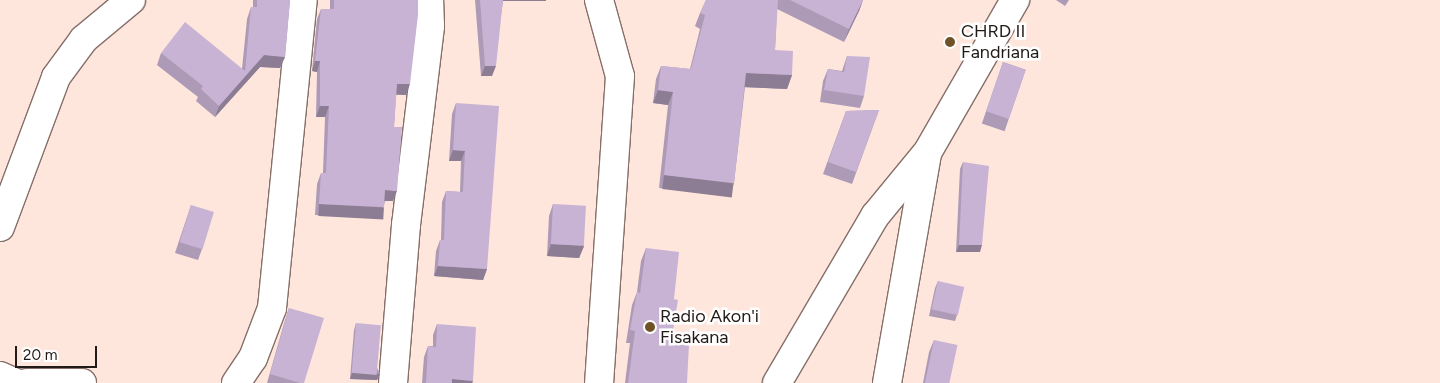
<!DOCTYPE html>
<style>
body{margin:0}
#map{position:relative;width:1440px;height:383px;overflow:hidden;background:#ffe6dd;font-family:Figtree,sans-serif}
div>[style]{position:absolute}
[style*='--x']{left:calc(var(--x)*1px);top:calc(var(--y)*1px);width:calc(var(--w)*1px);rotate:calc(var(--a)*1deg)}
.roads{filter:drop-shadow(1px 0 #856f68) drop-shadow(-1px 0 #856f68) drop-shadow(0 1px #856f68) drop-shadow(0 -1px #856f68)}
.minor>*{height:28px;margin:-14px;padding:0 14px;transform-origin:14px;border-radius:14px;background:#fff}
.wall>*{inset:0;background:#ac9ab6;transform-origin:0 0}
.shaded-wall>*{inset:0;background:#8c7d94;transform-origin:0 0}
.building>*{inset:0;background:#c8b3d4;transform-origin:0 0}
.dots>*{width:14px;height:14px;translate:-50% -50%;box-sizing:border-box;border:2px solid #fff;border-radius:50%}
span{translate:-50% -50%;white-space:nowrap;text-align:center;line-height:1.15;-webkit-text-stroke:5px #fff;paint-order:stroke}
.poi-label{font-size:18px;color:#221a17}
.left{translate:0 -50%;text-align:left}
.scale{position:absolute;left:15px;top:346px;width:82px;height:22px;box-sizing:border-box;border:2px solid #221a17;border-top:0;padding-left:6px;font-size:15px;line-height:18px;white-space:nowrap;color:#221a17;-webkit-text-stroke:4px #fff;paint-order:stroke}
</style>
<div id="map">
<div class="roads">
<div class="minor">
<div style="--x:599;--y:0;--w:79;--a:74.6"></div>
<div style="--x:620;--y:76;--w:308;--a:93.9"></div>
<div style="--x:0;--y:227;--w:160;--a:-69.5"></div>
<div style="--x:56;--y:77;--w:47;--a:-53.6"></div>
<div style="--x:84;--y:39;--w:61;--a:-39.7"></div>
<div style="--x:0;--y:376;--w:17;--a:24"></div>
<div style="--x:27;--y:383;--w:55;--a:0"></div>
<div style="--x:236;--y:383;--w:30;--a:-56"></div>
<div style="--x:253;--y:358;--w:53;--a:-69.2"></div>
<div style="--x:272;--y:308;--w:310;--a:-84.3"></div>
<div style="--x:393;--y:383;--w:159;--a:-85.3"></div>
<div style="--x:406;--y:225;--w:200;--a:-83.1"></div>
<div style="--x:430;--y:26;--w:26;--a:-92"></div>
<div style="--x:777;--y:383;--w:194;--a:-59.6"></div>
<div style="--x:875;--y:216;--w:80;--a:-50.6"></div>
<div style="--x:887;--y:383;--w:233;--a:-80.1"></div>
<div style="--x:927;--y:153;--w:177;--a:-60.1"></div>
</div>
</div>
<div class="wall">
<div style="clip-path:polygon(253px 0,290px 0,285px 57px,280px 68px,260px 67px,215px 117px,196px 101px,198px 97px,157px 65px,161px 53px,242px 69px,247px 19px,251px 7px,253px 7px)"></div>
<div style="clip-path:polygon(330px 0,418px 0,406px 95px,396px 95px,394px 127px,393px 201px,385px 201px,381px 218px,315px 215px,317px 184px,321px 173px,323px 173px,325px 117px,316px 117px,317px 72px,312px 71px,317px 19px,321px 9px,330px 9px)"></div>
<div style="clip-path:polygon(475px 0,546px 0,546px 1px,503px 1px,492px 76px,481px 76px)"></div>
<div style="clip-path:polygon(706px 0,863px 0,859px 11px,844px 42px,777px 9px,775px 50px,792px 75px,787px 89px,745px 87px,734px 183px,729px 196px,659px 188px,668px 105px,653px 103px,656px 79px,661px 66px,690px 69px,700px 29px,695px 26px,700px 13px)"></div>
<div style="clip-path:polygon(1056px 0,1069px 0,1065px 6px)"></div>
<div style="clip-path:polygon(847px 56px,864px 96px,860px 108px,820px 102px,823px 81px,828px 69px,842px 71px)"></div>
<div style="left:1003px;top:62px;width:24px;height:65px;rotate:19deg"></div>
<div style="clip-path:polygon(456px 103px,487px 269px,483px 280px,434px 276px,436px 251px,440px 240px,441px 240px,442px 202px,446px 191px,460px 192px,461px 161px,449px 161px,452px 114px)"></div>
<div style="clip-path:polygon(879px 110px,852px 184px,823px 174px,846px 111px)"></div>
<div style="clip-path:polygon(963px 162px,980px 252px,956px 252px,960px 169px)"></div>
<div style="clip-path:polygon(553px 204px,584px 246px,579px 258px,547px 256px,549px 216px)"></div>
<div style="clip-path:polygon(191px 205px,202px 249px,198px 260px,175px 253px)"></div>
<div style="clip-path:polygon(646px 248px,674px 299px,671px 343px,687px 383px,625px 383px,630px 343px,626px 343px,632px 305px,637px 292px,641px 261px)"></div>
<div style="clip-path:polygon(938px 281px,957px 315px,955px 321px,929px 316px,935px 288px)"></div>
<div style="clip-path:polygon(289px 308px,304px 383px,267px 383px,285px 320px)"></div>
<div style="clip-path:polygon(356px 323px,380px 374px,377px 380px,350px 379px,354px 330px)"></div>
<div style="clip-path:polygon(437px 324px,473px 381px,472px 383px,422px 383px,424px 357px,428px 346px,433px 346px,433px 335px)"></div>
<div style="clip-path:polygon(934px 340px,948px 383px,923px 383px,929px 352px)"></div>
</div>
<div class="shaded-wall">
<div style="left:501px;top:0;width:45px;height:1px"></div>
<div style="clip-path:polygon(863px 0,859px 11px,844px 42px,849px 29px)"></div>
<div style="clip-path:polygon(264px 55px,285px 57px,280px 68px,260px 67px,215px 117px,219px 106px)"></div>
<div style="clip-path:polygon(315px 61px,320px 61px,317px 72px,312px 71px)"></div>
<div style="clip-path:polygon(485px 66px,496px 66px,492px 76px,481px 76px)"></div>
<div style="clip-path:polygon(746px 73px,792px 75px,787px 89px,741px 87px)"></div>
<div style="clip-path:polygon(397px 84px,410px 84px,406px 95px,393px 94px)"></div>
<div style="clip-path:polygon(658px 90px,673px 92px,668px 105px,653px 103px)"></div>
<div style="clip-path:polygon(320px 106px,329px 106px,325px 117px,316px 117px)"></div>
<div style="clip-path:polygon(453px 150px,465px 151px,461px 161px,449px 161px)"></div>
<div style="left:664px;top:175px;width:70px;height:14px;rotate:7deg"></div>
<div style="clip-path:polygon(385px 190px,397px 191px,393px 201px,381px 201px)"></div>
<div style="left:319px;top:204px;width:65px;height:12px;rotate:3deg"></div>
<div style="clip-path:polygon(551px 244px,584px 246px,579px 258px,547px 256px)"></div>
<div style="clip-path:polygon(959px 245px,982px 245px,980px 252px,956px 252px)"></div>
<div style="clip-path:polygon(438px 266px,487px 269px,483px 280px,434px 276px)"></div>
<div style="clip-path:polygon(352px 373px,380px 374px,377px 380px,350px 379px)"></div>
<div style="clip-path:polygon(452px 379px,473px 381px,472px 383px,451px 383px)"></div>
</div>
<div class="building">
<div style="clip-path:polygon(257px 0,290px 0,285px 57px,264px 55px,219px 106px,201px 89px,203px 86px,161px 53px,185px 22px,245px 71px,251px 7px,257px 7px)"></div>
<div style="clip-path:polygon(334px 0,418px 0,418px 15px,410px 84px,397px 84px,394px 127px,402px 127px,397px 191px,385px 190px,384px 207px,319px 204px,321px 173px,326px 173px,329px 106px,320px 106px,320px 61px,315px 61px,321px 9px,334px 9px)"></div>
<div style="clip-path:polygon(480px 0,503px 0,496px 66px,485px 66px)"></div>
<div style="clip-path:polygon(706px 0,778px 0,775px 50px,793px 51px,792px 75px,746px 73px,734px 183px,664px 175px,673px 92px,658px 90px,661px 66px,691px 69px,705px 15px,700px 13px)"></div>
<div style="clip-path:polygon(790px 0,863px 0,849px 29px)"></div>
<div style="clip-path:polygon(847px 56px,870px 57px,864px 96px,824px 90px,828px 69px,844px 72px)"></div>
<div style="left:1003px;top:62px;width:24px;height:52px;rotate:19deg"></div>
<div style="clip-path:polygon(456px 103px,499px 106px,487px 269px,438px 266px,440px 240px,444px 240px,446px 191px,463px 192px,465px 151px,453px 150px)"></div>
<div style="clip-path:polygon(879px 110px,856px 172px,828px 162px,846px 111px)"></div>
<div style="clip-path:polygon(963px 162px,989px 166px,982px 245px,959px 245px)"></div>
<div style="left:553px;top:204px;width:33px;height:40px;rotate:3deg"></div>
<div style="left:191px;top:205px;width:24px;height:39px;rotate:17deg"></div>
<div style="clip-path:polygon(646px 248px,679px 252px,674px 299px,678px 300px,671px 343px,689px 344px,687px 383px,628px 383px,635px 331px,630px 330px,637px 292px,640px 293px)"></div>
<div style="left:938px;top:281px;width:27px;height:29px;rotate:13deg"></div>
<div style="clip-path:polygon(289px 308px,324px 318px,304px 383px,300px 383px,270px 374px)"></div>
<div style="left:356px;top:323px;width:25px;height:50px;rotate:5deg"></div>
<div style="clip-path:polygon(437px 324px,476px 327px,473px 381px,452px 379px,452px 383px,426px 383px,428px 346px,436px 347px)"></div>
<div style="left:934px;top:340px;width:24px;height:44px;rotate:12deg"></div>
</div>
<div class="dots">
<div style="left:950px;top:42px;background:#6f5326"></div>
<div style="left:650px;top:327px;background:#6f5326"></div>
</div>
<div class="poi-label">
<span class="left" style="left:961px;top:42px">CHRD II<br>Fandriana</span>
<span class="left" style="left:660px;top:327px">Radio Akon'i<br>Fisakana</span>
</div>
<div class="scale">20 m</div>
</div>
